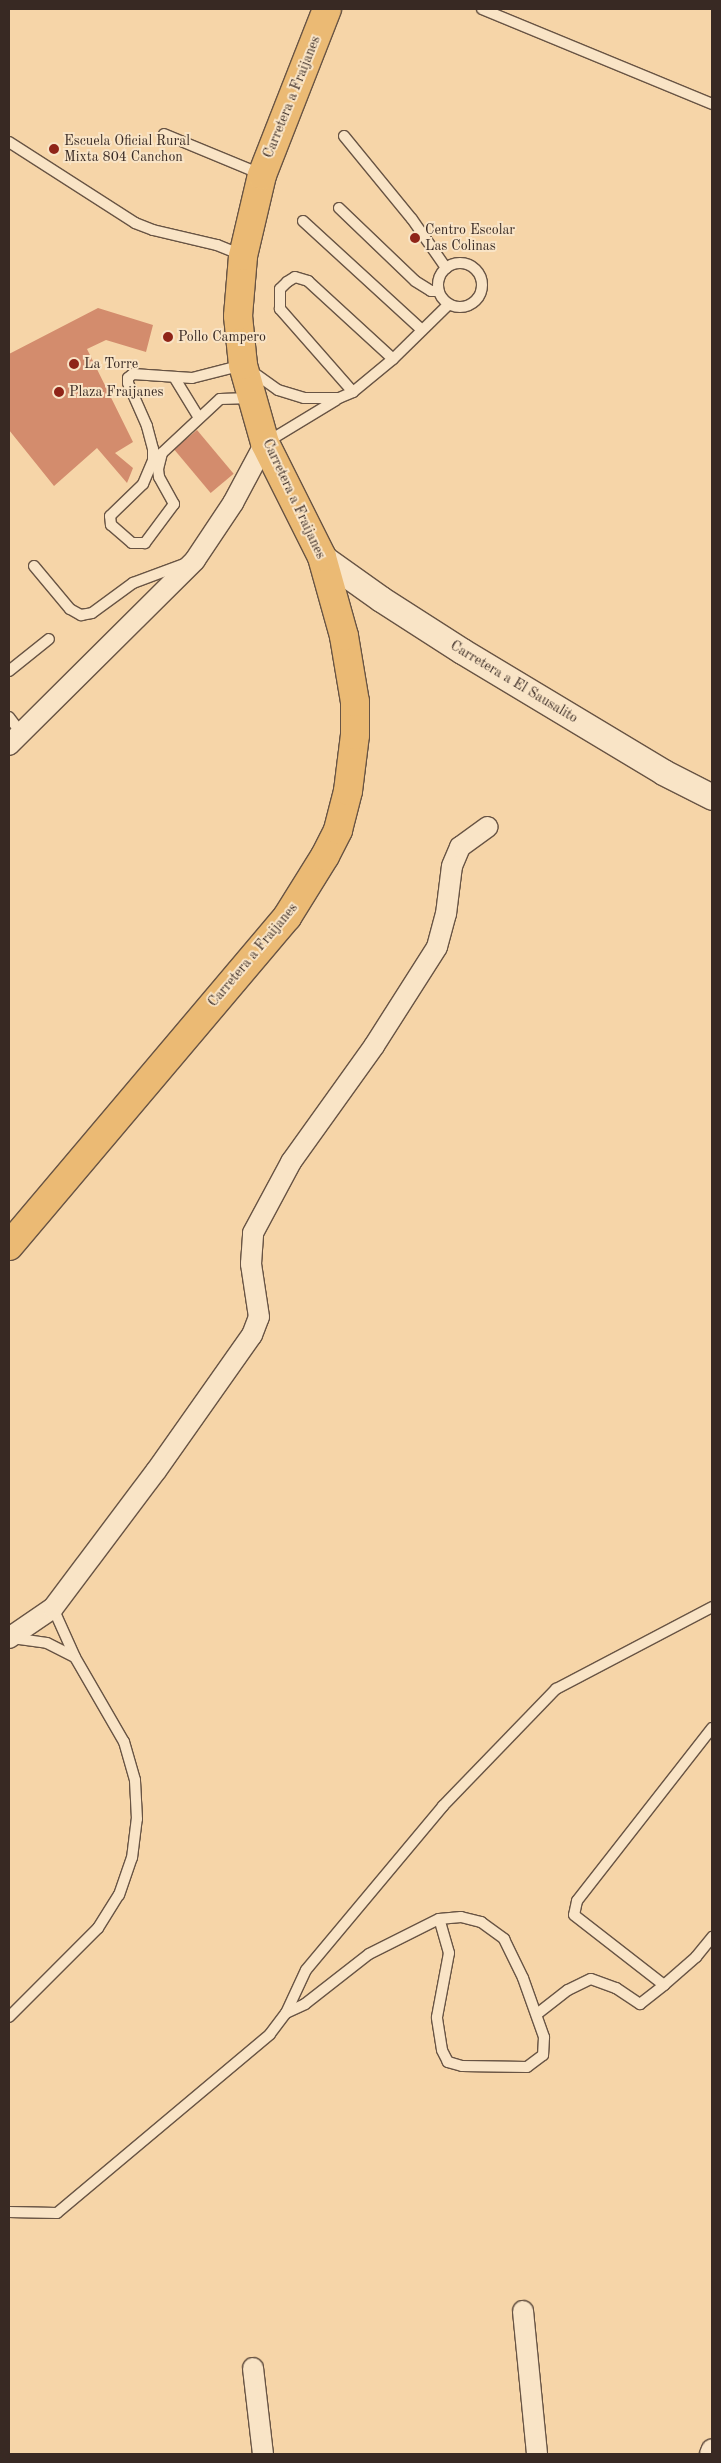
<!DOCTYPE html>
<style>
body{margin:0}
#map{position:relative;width:721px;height:2463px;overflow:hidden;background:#f6d5a8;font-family:"Old Standard TT",serif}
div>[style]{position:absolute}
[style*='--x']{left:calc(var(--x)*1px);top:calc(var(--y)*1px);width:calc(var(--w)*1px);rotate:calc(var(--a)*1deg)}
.building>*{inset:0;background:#d38c6d;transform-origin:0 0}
.roads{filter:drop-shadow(1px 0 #685444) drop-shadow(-1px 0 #685444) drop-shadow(0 1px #685444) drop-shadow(0 -1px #685444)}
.service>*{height:10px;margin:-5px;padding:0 5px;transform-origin:5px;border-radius:5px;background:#f9e4c6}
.service>.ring{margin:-5px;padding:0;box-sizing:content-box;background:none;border:10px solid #f9e4c6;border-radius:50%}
.minor>*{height:20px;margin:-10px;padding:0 10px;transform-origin:10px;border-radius:10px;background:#f9e4c6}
.tertiary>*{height:25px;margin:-12.5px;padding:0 12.5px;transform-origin:12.5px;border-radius:12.5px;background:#f9e4c6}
.primary>*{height:28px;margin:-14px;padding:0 14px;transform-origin:14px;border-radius:14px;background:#ebba74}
.dots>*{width:14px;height:14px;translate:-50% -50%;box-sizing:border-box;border:2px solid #f9e4c6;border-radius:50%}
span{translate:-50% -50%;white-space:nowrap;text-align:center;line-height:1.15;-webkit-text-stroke:4px #f9e4c6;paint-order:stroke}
.street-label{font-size:14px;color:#382923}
.poi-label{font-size:14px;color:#382923}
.left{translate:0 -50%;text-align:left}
.frame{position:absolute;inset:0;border:10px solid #382923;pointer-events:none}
</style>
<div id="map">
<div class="building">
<div style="clip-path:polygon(98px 308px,153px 325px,146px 352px,106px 340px,87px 349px,133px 442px,115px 453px,133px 468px,127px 483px,97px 448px,54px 486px,9px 430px,9px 354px)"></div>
<div style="left:197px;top:430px;width:57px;height:30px;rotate:50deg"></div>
</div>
<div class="roads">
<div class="service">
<div style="--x:482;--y:9;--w:249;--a:22.4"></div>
<div style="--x:164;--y:134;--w:105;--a:22.4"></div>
<div style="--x:344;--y:136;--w:107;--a:50.7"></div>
<div style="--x:412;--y:219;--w:60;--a:55.2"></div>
<div style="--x:9;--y:142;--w:150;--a:32.7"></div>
<div style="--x:135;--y:223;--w:19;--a:21"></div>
<div style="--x:153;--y:230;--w:66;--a:13.2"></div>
<div style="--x:217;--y:245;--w:27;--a:22"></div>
<div style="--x:339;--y:208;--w:105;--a:43.8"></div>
<div style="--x:415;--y:281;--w:19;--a:32"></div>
<div style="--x:431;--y:291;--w:7;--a:0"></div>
<div style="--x:303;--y:221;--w:161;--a:42.5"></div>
<div class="ring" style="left:438px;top:263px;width:34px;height:34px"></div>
<div style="--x:174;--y:377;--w:48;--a:58.6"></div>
<div style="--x:353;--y:392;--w:111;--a:-131.3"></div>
<div style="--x:280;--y:309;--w:20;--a:-90"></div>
<div style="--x:280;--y:289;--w:10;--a:-45"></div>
<div style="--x:287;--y:282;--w:9;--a:-32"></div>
<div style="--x:295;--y:277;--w:14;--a:17"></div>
<div style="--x:308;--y:281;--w:115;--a:42.5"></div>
<div style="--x:251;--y:398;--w:31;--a:178"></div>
<div style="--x:220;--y:399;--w:79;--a:137"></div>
<div style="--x:162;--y:453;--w:16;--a:104"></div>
<div style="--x:158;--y:469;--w:8;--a:83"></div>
<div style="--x:159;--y:477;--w:31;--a:61"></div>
<div style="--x:174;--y:504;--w:49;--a:126.6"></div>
<div style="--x:145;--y:543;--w:13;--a:180"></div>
<div style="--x:132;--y:543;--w:28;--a:-139"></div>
<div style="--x:111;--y:525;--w:9;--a:-96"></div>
<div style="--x:110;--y:516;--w:46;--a:-44.1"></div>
<div style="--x:143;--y:484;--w:26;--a:-67"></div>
<div style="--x:153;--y:460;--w:11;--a:-90"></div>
<div style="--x:153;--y:449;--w:24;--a:-105"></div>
<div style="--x:147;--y:426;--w:47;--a:-113.8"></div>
<div style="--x:128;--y:383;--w:5;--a:-90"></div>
<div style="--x:128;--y:378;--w:6;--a:-39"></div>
<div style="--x:133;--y:374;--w:59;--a:3.9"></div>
<div style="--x:192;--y:378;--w:53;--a:-14.3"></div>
<div style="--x:243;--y:365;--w:43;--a:35.5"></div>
<div style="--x:278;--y:390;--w:27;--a:17"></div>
<div style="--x:304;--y:398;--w:35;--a:0"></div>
<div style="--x:339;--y:398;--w:15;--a:-23"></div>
<div style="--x:353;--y:392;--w:52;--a:-39.5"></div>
<div style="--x:393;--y:359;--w:78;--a:-44.5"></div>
<div style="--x:267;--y:442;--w:81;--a:-31.3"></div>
<div style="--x:34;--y:566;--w:56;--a:50.1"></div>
<div style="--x:70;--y:609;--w:13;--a:29"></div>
<div style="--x:81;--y:615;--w:11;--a:-10"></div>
<div style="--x:92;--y:613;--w:51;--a:-36.2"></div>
<div style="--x:133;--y:583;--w:54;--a:-20.4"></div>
<div style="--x:9;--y:671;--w:51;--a:-38.7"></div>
<div style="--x:9;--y:717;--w:20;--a:53"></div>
<div style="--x:12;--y:1638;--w:35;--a:8"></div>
<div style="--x:47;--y:1643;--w:31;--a:27"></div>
<div style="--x:712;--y:1728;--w:219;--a:128"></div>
<div style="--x:577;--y:1901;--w:14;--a:102"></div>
<div style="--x:574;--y:1915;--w:114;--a:37.9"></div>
<div style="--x:664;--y:1985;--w:43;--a:-41.2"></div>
<div style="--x:696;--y:1957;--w:26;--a:-51"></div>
<div style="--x:286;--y:2013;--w:21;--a:-25"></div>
<div style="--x:305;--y:2004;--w:81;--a:-38"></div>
<div style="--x:369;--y:1954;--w:78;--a:-26.6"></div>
<div style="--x:439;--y:1919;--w:22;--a:-5"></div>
<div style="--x:461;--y:1917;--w:21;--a:14"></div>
<div style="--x:481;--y:1922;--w:29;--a:36"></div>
<div style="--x:504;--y:1939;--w:43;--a:64"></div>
<div style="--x:523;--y:1978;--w:63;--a:70.4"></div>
<div style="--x:544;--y:2037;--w:18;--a:93"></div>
<div style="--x:543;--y:2055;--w:20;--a:143"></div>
<div style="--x:527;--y:2067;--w:65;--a:-179.1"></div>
<div style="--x:462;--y:2066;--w:15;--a:-164"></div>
<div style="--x:448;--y:2062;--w:13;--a:-117"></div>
<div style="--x:442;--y:2050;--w:33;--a:-99"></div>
<div style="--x:437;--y:2017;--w:65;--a:-79.4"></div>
<div style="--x:449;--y:1953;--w:35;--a:-106"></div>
<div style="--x:537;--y:2014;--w:39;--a:-38"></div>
<div style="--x:568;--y:1990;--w:25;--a:-26"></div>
<div style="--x:591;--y:1979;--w:27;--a:20"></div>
<div style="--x:616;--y:1988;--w:29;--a:34"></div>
<div style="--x:640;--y:2004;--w:31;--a:-38"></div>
<div style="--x:9;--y:2017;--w:126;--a:-45"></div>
<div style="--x:98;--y:1928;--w:39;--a:-58"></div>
<div style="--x:119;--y:1895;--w:39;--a:-71"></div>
<div style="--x:132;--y:1858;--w:39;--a:-83"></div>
<div style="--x:137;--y:1819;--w:39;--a:-93"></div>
<div style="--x:135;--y:1780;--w:40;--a:-106"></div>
<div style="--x:124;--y:1742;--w:98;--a:-120"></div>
<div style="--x:75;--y:1657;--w:54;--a:-114.2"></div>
<div style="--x:9;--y:2212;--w:48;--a:1.2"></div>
<div style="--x:57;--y:2213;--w:278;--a:-40"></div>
<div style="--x:270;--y:2034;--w:26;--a:-53"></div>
<div style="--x:286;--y:2013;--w:47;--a:-65.1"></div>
<div style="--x:306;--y:1970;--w:214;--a:-50.1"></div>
<div style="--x:443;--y:1806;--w:163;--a:-46"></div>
<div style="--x:556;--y:1689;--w:176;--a:-27.7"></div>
</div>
<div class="minor">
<div style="--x:9;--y:745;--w:262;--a:-44.8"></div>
<div style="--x:195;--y:560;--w:69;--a:-56.3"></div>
<div style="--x:233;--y:503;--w:68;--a:-61.9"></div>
<div style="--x:9;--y:1638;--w:53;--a:-34.3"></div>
<div style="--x:53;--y:1608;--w:171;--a:-53.1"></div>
<div style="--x:156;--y:1471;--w:166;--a:-54.8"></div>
<div style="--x:252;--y:1335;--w:19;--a:-69"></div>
<div style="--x:259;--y:1317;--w:54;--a:-98.6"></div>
<div style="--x:251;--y:1264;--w:31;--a:-86"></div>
<div style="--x:253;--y:1233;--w:81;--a:-61.8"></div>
<div style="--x:291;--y:1162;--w:143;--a:-54.4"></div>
<div style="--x:374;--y:1046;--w:117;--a:-57.5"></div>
<div style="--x:437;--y:947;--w:34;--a:-75"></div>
<div style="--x:446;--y:914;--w:48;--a:-82.9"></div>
<div style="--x:452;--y:866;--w:21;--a:-67"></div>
<div style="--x:460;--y:847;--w:34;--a:-36"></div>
<div style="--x:523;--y:2311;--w:144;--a:84.4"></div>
<div style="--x:253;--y:2368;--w:87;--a:83.4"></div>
<div style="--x:710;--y:2454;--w:5;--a:-68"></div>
</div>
<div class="tertiary">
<div style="--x:322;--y:557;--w:72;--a:35.4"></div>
<div style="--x:381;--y:599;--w:96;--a:32.7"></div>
<div style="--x:462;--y:651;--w:235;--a:31"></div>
<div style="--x:663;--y:772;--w:55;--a:27"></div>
</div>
<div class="primary">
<div style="--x:9;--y:1246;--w:431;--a:-49.8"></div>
<div style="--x:287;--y:917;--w:72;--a:-58.1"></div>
<div style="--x:325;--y:856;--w:29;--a:-63"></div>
<div style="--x:338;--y:830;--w:40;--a:-75.6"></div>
<div style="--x:348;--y:791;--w:56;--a:-82.9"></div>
<div style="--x:355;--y:735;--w:33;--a:-90"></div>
<div style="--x:355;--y:702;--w:67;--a:-99.5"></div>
<div style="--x:344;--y:636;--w:82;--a:-105.6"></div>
<div style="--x:322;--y:557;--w:127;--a:-116.6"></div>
<div style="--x:265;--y:443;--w:81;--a:-105.8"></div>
<div style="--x:243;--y:365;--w:49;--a:-95.8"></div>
<div style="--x:238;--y:316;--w:60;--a:-85.2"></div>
<div style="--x:243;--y:256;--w:83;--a:-76.8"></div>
<div style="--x:262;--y:175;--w:178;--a:-68.6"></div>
</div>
</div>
<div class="dots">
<div style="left:54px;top:149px;background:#8f2418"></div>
<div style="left:415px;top:238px;background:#8f2418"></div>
<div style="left:168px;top:337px;background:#8f2418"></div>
<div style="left:74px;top:364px;background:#8f2418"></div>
<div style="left:59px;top:392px;background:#8f2418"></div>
</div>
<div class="street-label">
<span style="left:292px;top:97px;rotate:-68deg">Carretera a Fraijanes</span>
<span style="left:294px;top:499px;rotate:65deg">Carretera a Fraijanes</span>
<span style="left:514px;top:682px;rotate:31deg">Carretera a El Sausalito</span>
<span style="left:253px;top:955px;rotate:-50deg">Carretera a Fraijanes</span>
</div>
<div class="poi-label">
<span class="left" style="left:64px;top:149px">Escuela Oficial Rural<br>Mixta 804 Canchon</span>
<span class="left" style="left:425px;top:238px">Centro Escolar<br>Las Colinas</span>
<span class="left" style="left:178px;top:337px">Pollo Campero</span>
<span class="left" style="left:84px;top:364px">La Torre</span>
<span class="left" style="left:69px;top:392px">Plaza Fraijanes</span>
</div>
<div class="frame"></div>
</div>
